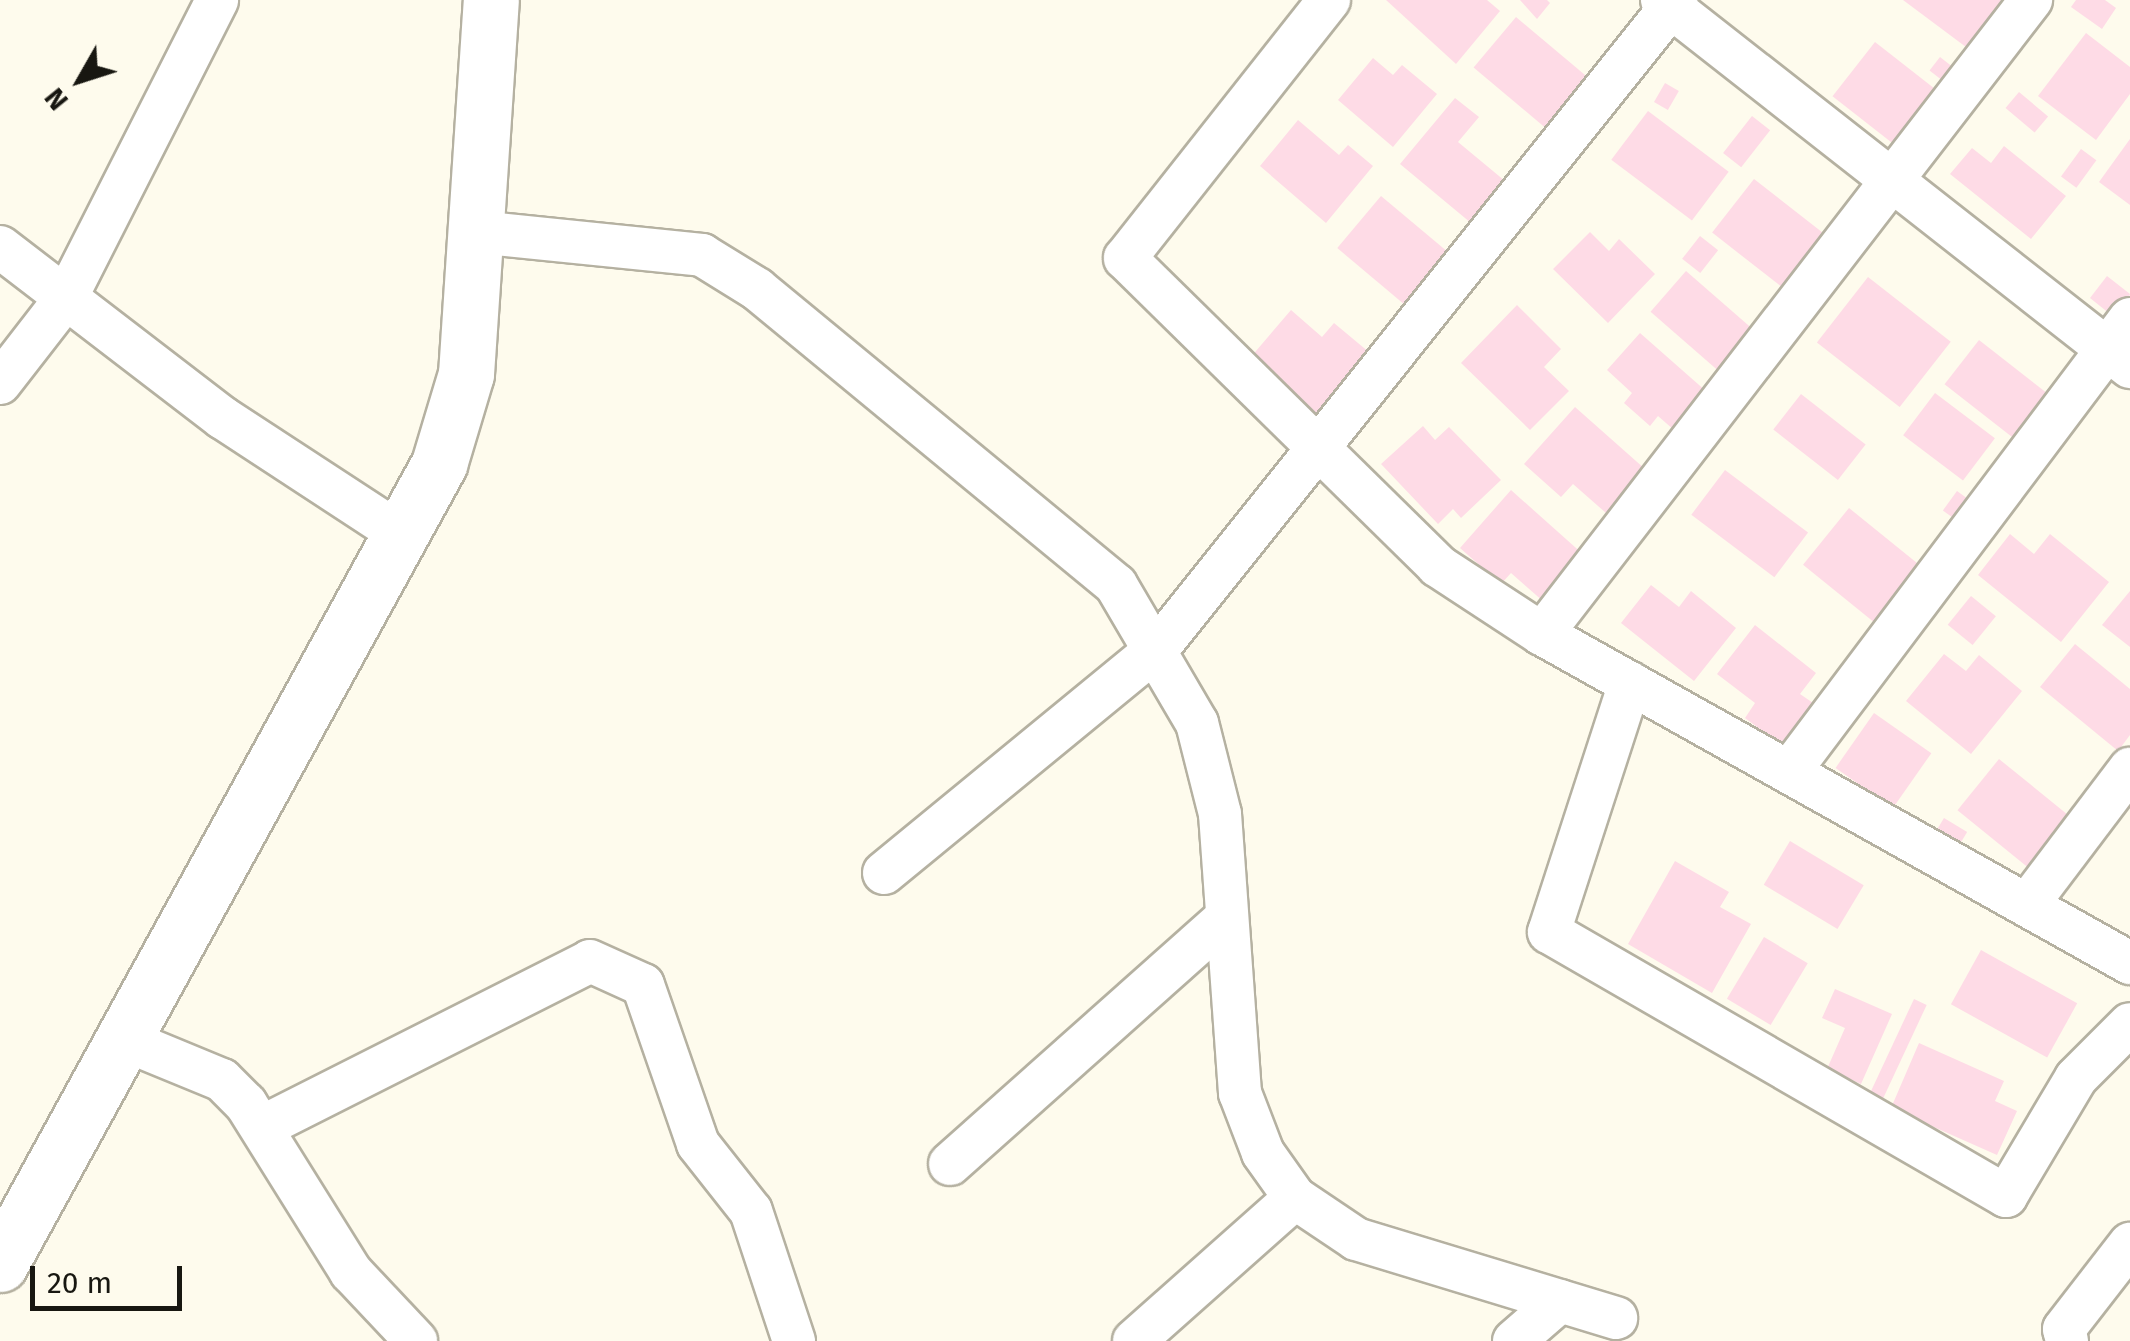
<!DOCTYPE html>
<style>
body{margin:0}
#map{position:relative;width:2130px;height:1341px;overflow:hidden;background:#fefbed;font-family:"Fira Sans",sans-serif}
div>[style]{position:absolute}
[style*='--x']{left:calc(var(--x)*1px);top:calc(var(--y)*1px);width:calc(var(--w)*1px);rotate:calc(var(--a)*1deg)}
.building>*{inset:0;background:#fedbe6;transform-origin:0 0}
.roads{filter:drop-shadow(2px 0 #b5b1a1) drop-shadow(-2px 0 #b5b1a1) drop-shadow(0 2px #b5b1a1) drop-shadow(0 -2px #b5b1a1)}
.street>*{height:42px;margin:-21px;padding:0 21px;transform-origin:21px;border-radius:21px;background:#fff}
.secondary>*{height:55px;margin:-27.5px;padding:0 27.5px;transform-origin:27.5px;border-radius:27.5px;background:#fff}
span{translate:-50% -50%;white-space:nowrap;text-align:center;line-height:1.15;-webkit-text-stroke:9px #fefbed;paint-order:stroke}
.north{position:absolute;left:30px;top:30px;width:100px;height:100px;-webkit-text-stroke:8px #fefbed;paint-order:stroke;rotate:231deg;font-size:28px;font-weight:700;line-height:40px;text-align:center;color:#181711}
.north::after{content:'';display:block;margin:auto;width:35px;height:45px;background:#181711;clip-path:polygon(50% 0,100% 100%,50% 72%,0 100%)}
.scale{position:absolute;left:30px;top:1266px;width:152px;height:45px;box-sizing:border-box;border:5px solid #181711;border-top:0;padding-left:12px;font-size:30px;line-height:35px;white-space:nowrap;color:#181711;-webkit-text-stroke:8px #fefbed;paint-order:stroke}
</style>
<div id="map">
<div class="building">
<div style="clip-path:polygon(1386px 0,1487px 0,1500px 11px,1456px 64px)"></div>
<div style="clip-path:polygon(1520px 0,1547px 0,1550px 3px,1537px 19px)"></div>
<div style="clip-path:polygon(1903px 0,2004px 0,1974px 53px)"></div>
<div style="clip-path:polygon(2076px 0,2105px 0,2116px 8px,2102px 29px,2071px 7px)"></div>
<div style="left:1516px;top:17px;width:101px;height:66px;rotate:40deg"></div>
<div style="clip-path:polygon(2086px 33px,2130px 67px,2130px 94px,2096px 140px,2038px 96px)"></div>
<div style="left:1875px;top:42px;width:90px;height:69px;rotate:38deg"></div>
<div style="left:1940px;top:57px;width:34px;height:17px;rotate:38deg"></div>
<div style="clip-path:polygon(1373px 58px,1393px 75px,1402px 65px,1437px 94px,1393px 147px,1338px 100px)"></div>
<div style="left:1665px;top:83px;width:16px;height:22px;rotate:30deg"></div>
<div style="left:2019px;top:92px;width:38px;height:21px;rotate:40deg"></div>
<div style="clip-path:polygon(1455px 98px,1479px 117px,1458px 142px,1505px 181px,1471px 223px,1400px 164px)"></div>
<div style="left:1648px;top:111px;width:101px;height:61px;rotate:37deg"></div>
<div style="left:1752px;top:116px;width:23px;height:47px;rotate:38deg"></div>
<div style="clip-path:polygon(1298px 120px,1339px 155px,1348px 145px,1373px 166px,1326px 223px,1260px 166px)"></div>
<div style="clip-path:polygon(2130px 139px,2130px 205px,2099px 182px)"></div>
<div style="clip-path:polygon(2004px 146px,2066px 196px,2031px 239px,1950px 174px,1972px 148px,1991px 163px)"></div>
<div style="left:2081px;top:149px;width:19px;height:34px;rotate:36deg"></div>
<div style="left:1754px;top:179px;width:104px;height:68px;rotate:38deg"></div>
<div style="left:1381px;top:196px;width:90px;height:68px;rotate:40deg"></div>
<div style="clip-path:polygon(1590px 232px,1609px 251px,1619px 239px,1655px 274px,1608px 323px,1553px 269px)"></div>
<div style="left:1700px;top:236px;width:23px;height:29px;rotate:38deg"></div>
<div style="left:1686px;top:271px;width:89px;height:54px;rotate:41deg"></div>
<div style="clip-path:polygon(2107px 276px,2130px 294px,2120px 322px,2090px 298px)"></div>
<div style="left:1868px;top:277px;width:105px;height:83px;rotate:38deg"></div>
<div style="clip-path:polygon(1517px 305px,1561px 349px,1544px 367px,1569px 391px,1530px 430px,1461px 363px)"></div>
<div style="clip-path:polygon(1291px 310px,1322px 337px,1334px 323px,1376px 358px,1324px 420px,1250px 358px)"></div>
<div style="clip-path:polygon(1640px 333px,1707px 392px,1674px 430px,1658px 416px,1650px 426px,1624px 403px,1632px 393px,1607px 370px)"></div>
<div style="left:1979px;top:340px;width:93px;height:56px;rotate:38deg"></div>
<div style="left:1935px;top:393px;width:75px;height:53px;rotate:37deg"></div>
<div style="left:1801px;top:394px;width:82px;height:45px;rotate:38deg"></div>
<div style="clip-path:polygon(1575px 407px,1645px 469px,1606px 513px,1573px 484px,1561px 497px,1524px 464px)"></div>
<div style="clip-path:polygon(1423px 426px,1435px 440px,1449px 427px,1501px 480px,1461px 518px,1453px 509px,1438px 524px,1381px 464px)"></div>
<div style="left:1725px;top:470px;width:104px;height:56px;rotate:37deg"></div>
<div style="clip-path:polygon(1511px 490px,1585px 556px,1544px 602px,1511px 573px,1501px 584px,1460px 548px)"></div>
<div style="left:1957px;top:491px;width:26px;height:24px;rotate:36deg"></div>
<div style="left:1849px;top:508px;width:97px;height:73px;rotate:39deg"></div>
<div style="clip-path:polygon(2010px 534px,2034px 554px,2050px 534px,2109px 582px,2061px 642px,1978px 575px)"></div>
<div style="clip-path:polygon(1651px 585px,1679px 607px,1691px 591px,1736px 628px,1694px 681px,1621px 623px)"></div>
<div style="clip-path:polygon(2130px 591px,2130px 647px,2102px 625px)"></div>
<div style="left:1971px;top:596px;width:32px;height:37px;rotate:39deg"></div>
<div style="clip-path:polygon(1755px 625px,1816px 673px,1800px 694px,1816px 705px,1784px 747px,1745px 718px,1755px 703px,1717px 674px)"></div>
<div style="clip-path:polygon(2075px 644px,2130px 689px,2130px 735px,2118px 751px,2040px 687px)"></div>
<div style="clip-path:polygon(1944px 654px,1966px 671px,1979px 655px,2022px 691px,1971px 754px,1906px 701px)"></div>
<div style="left:1874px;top:713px;width:70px;height:67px;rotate:35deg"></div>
<div style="left:1999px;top:759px;width:94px;height:66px;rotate:39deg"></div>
<div style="left:1944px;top:818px;width:27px;height:17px;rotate:31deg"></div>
<div style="left:1790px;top:841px;width:86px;height:51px;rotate:31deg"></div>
<div style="clip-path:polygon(1675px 861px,1729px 892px,1720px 907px,1751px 924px,1712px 993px,1628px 944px)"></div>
<div style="left:1764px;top:937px;width:51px;height:72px;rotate:31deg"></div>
<div style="left:1981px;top:950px;width:110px;height:62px;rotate:29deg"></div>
<div style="clip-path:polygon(1835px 989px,1892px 1014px,1861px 1084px,1827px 1069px,1845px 1028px,1822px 1018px)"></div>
<div style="left:1914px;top:999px;width:14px;height:106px;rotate:25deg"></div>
<div style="clip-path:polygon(1919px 1043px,2004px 1081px,1995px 1101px,2017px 1111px,1997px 1155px,1891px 1108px)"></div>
</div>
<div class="roads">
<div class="street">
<div style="--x:1329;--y:0;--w:329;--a:128.3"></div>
<div style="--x:1125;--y:258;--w:439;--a:44.5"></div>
<div style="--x:1438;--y:566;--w:124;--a:33.2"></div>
<div style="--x:1542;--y:634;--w:674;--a:29.23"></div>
<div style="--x:1662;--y:0;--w:595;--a:38.1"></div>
<div style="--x:477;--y:232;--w:226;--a:5.8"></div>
<div style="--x:702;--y:255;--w:65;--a:31.7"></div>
<div style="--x:757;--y:289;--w:465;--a:39.5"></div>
<div style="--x:1116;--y:585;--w:160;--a:59.6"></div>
<div style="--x:1197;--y:723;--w:94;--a:75.8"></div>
<div style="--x:1220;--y:814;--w:280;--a:85.9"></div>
<div style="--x:1240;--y:1093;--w:64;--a:69"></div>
<div style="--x:1263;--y:1153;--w:55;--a:54.6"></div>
<div style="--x:1295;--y:1198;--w:73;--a:33.9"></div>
<div style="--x:1356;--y:1239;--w:272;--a:16.9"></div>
<div style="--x:0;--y:247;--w:281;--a:37.5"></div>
<div style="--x:223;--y:418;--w:214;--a:33.2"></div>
<div style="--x:0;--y:383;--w:108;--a:-52.2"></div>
<div style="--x:66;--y:298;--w:334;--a:-63.1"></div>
<div style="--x:1542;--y:634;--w:801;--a:-52.36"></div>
<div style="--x:1630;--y:683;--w:262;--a:108"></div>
<div style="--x:1549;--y:932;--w:528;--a:30.01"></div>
<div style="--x:2006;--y:1196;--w:137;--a:-59.3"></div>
<div style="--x:2076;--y:1078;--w:76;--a:-45"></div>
<div style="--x:1789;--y:772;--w:567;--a:-53.03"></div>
<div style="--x:884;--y:873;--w:355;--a:-39.4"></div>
<div style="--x:1158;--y:648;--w:830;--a:-51.36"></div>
<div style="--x:2027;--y:905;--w:171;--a:-52.9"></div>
<div style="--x:120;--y:1038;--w:110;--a:22.4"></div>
<div style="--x:222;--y:1080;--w:34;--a:45"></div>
<div style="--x:246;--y:1104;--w:198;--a:58"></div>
<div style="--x:351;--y:1272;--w:95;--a:46.7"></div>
<div style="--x:264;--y:1126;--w:365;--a:-26.8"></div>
<div style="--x:590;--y:961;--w:58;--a:24.4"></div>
<div style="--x:643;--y:985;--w:168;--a:70.9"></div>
<div style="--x:698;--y:1144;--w:85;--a:51.7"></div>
<div style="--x:751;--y:1211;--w:137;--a:71.7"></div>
<div style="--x:950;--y:1164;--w:370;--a:-41.7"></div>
<div style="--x:1134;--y:1341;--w:215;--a:-41.6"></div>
<div style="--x:1514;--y:1341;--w:61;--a:-41"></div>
<div style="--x:2067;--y:1341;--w:12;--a:-104"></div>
<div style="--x:2064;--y:1329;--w:108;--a:-52.2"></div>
</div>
<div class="secondary">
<div style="--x:0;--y:1264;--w:913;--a:-61.24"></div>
<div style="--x:439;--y:464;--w:94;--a:-73.3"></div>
<div style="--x:466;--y:374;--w:375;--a:-86.2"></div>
</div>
</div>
<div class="north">N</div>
<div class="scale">20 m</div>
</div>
